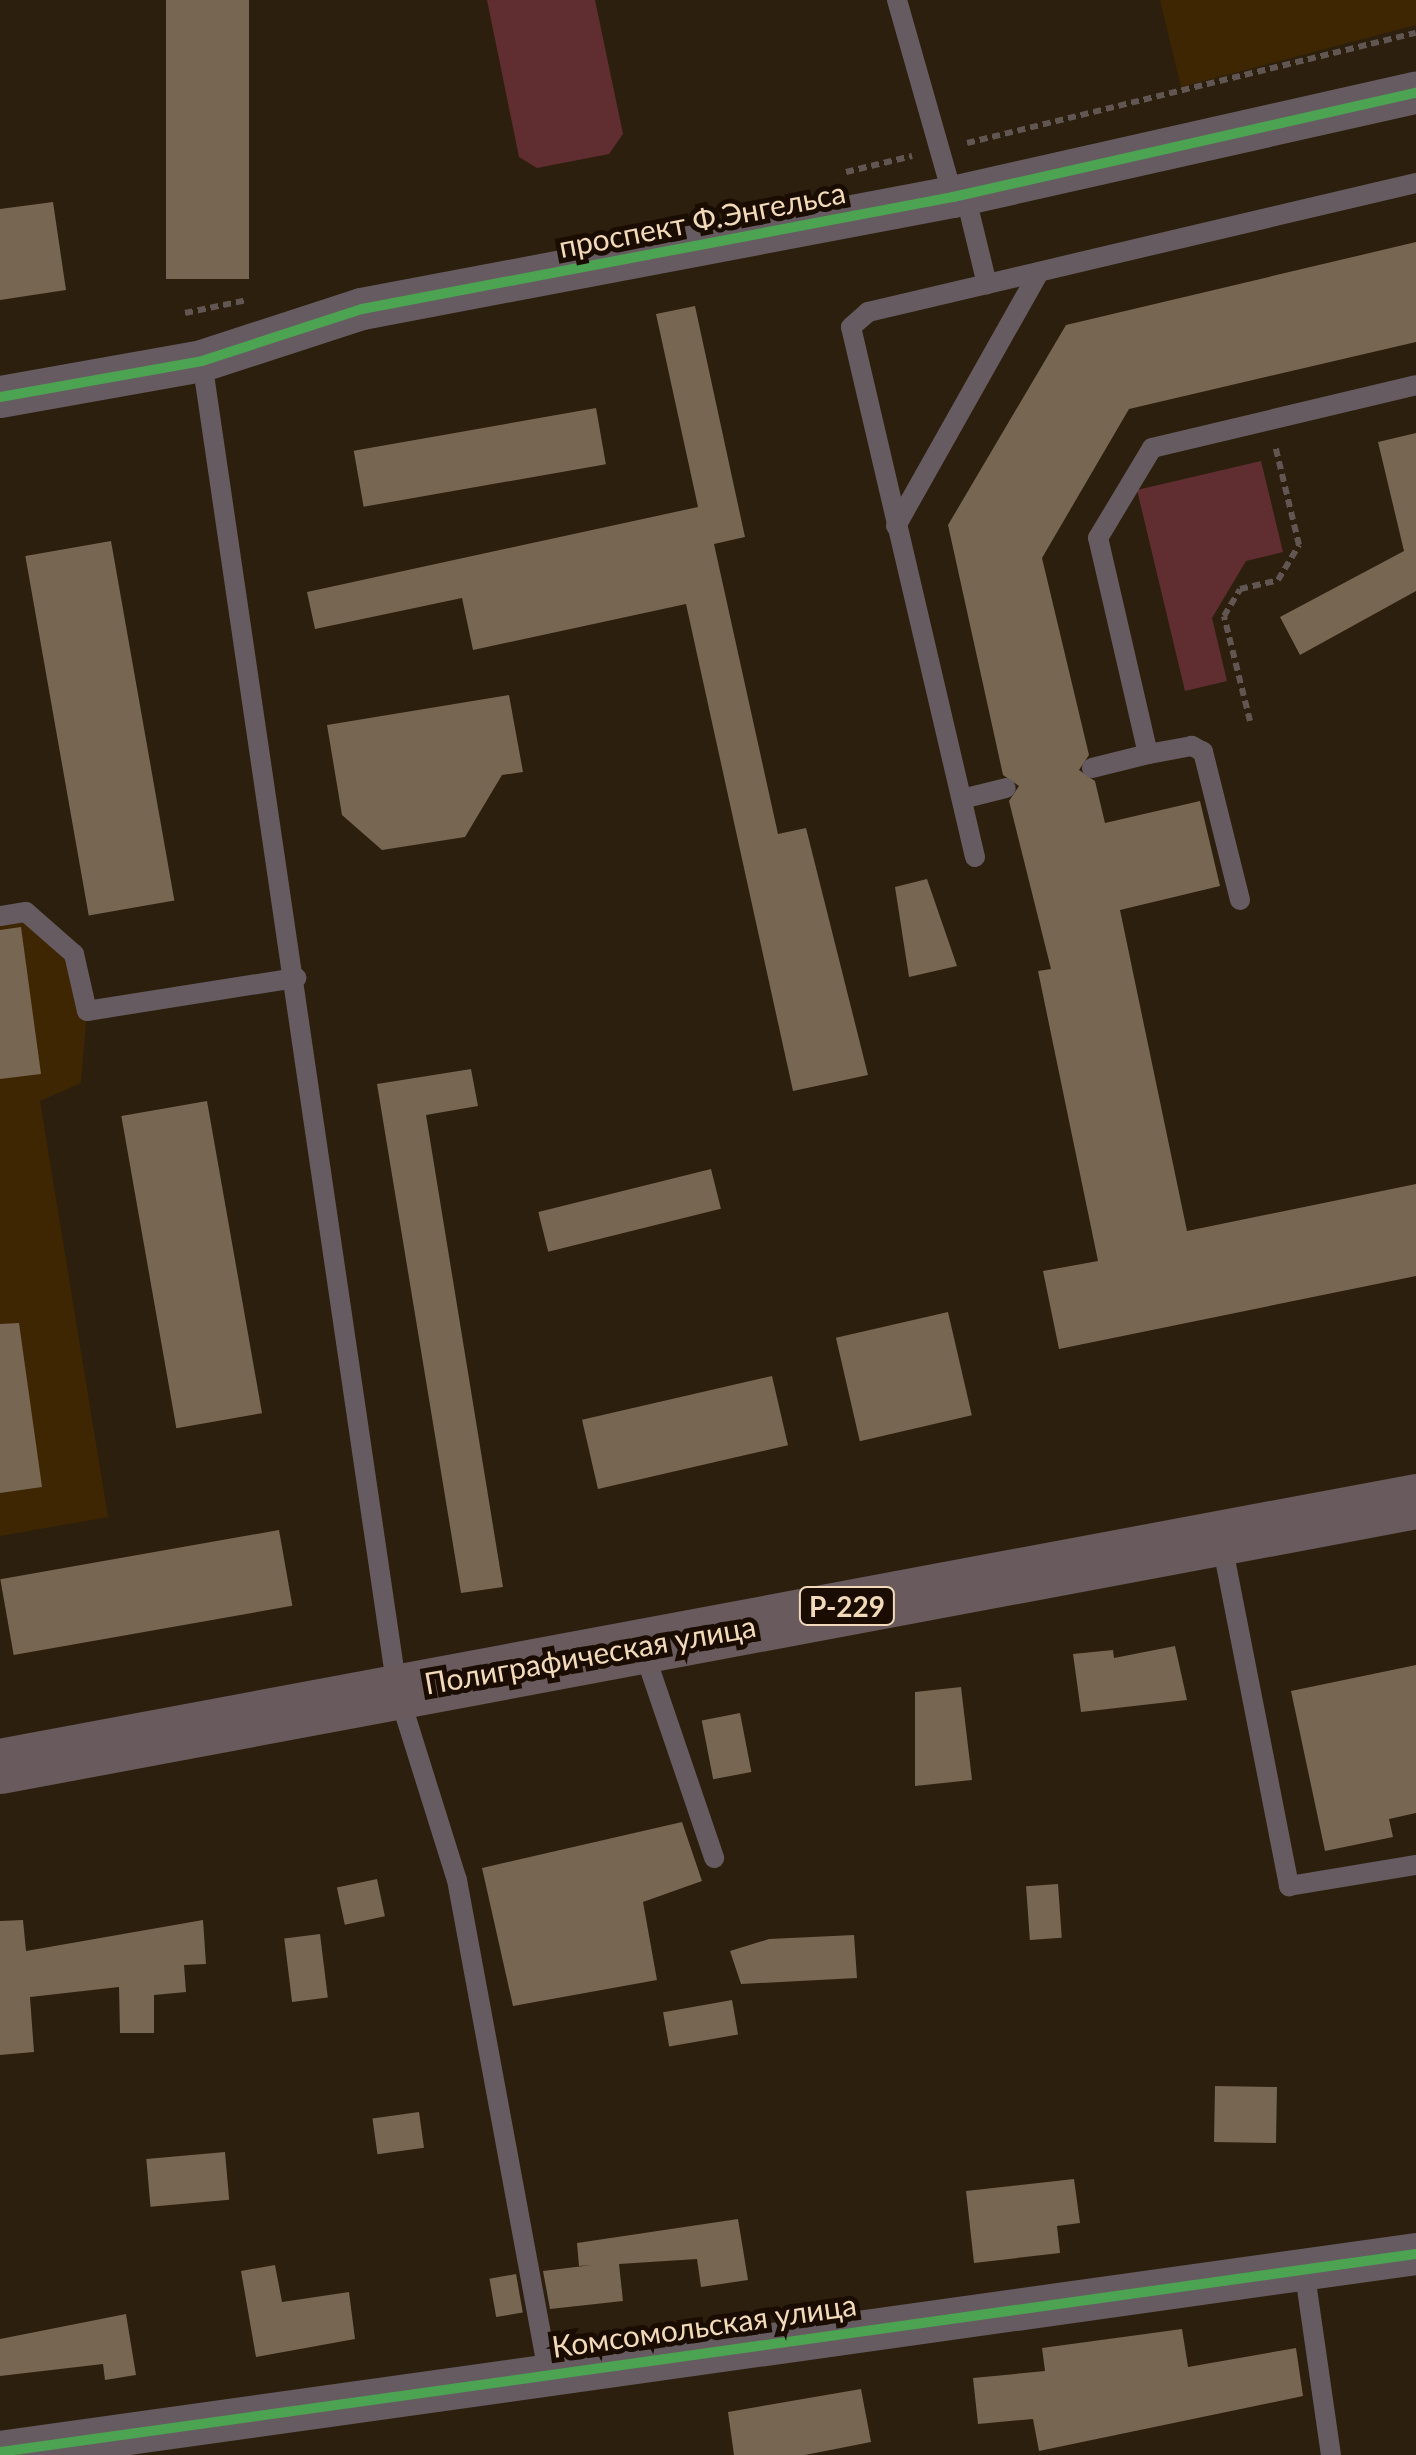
<!DOCTYPE html>
<meta charset="utf-8">
<style>
body{margin:0}
#map{position:relative;width:1416px;height:2455px;overflow:hidden;background:#2c1f0d;font-family:Lato,sans-serif}
div>[style]{position:absolute}
[style*='--x']{left:calc(var(--x)*1px);top:calc(var(--y)*1px);width:calc(var(--w)*1px);rotate:calc(var(--a)*1deg)}
.built>*{inset:0;background:#3e2602}
.green>*{inset:0;background:#602e31}
.building>*{inset:0;background:#766652;transform-origin:0 0}
.path>*{height:6px;margin-top:-3px;transform-origin:0;background:repeating-linear-gradient(90deg,#625653 0 8px,transparent 0 13px)}
.service>*{height:20px;margin:-10px;padding:0 10px;transform-origin:10px;border-radius:10px;background:#665b61}
.minor>*{height:42px;margin:-21px;padding:0 21px;transform-origin:21px;border-radius:21px;background:#665b61}
.primary>*{height:55px;margin:-27.5px;padding:0 27.5px;transform-origin:27.5px;border-radius:27.5px;background:#685a5d}
.cycleway>*{height:10px;margin:-5px;padding:0 5px;transform-origin:5px;border-radius:5px;background:#4ca352}
span{translate:-50% -50%;white-space:nowrap;text-align:center;line-height:1.15;-webkit-text-stroke:10px #1a0d00;paint-order:stroke}
.shield-label span{padding:2px 8px;background:#1a0d00;border:2px solid;border-radius:8px;-webkit-text-stroke-width:0}
.shield-label{font-size:28px;color:#f2d9b9;font-weight:700}
.street-label{font-size:30px;color:#f2d9b9}
</style>
<div id="map">
<div class="built">
<div style="clip-path:polygon(1160px 0,1416px 0,1416px 25px,1181px 87px)"></div>
<div style="clip-path:polygon(26px 912px,74px 954px,87px 1011px,81px 1083px,40px 1101px,108px 1517px,0 1536px,0 916px)"></div>
</div>
<div class="green">
<div style="clip-path:polygon(487px 0,595px 0,623px 134px,609px 154px,537px 168px,519px 157px)"></div>
<div style="clip-path:polygon(1261px 461px,1283px 552px,1246px 561px,1212px 618px,1227px 681px,1185px 691px,1137px 490px)"></div>
</div>
<div class="building">
<div style="left:166px;top:0;width:83px;height:279px"></div>
<div style="clip-path:polygon(53px 202px,66px 290px,0 300px,0 209px)"></div>
<div style="clip-path:polygon(1416px 242px,1416px 342px,1129px 409px,1042px 558px,1089px 755px,1079px 770px,1095px 781px,1105px 823px,1200px 801px,1220px 886px,1120px 910px,1187px 1231px,1416px 1184px,1416px 1276px,1059px 1349px,1043px 1271px,1098px 1261px,1038px 971px,1051px 969px,1009px 801px,1019px 786px,1003px 775px,948px 525px,1066px 325px)"></div>
<div style="clip-path:polygon(695px 306px,745px 537px,714px 544px,778px 834px,806px 828px,868px 1075px,793px 1091px,686px 604px,473px 650px,462px 598px,315px 629px,307px 592px,698px 507px,656px 314px)"></div>
<div style="left:596px;top:408px;width:57px;height:246px;rotate:80deg"></div>
<div style="clip-path:polygon(1416px 433px,1416px 591px,1300px 655px,1280px 617px,1404px 551px,1378px 442px)"></div>
<div style="left:111px;top:541px;width:365px;height:87px;rotate:80deg"></div>
<div style="clip-path:polygon(509px 695px,523px 772px,502px 775px,465px 837px,382px 850px,342px 815px,327px 725px)"></div>
<div style="clip-path:polygon(927px 879px,957px 966px,909px 977px,895px 887px)"></div>
<div style="clip-path:polygon(21px 927px,41px 1074px,0 1079px,0 930px)"></div>
<div style="clip-path:polygon(471px 1069px,478px 1106px,426px 1115px,503px 1587px,461px 1593px,377px 1084px)"></div>
<div style="left:207px;top:1101px;width:317px;height:87px;rotate:80deg"></div>
<div style="left:711px;top:1169px;width:41px;height:178px;rotate:76deg"></div>
<div style="left:948px;top:1312px;width:106px;height:115px;rotate:77deg"></div>
<div style="clip-path:polygon(19px 1323px,42px 1487px,0 1493px,0 1324px)"></div>
<div style="left:772px;top:1376px;width:71px;height:195px;rotate:77deg"></div>
<div style="left:279px;top:1530px;width:77px;height:283px;rotate:80deg"></div>
<div style="clip-path:polygon(1175px 1646px,1187px 1700px,1081px 1712px,1073px 1654px,1113px 1650px,1114px 1658px)"></div>
<div style="clip-path:polygon(1416px 1665px,1416px 1813px,1389px 1819px,1393px 1837px,1325px 1851px,1291px 1691px)"></div>
<div style="clip-path:polygon(961px 1687px,972px 1780px,915px 1786px,915px 1692px)"></div>
<div style="left:740px;top:1713px;width:60px;height:39px;rotate:79deg"></div>
<div style="clip-path:polygon(682px 1822px,702px 1881px,643px 1902px,657px 1980px,513px 2006px,482px 1868px)"></div>
<div style="left:377px;top:1879px;width:38px;height:41px;rotate:78deg"></div>
<div style="left:1058px;top:1884px;width:54px;height:32px;rotate:86deg"></div>
<div style="clip-path:polygon(23px 1920px,26px 1951px,203px 1920px,206px 1964px,184px 1965px,186px 1992px,154px 1995px,154px 2033px,120px 2033px,119px 1987px,30px 1997px,34px 2052px,0 2055px,0 1921px)"></div>
<div style="left:320px;top:1934px;width:64px;height:36px;rotate:83deg"></div>
<div style="clip-path:polygon(854px 1935px,857px 1978px,741px 1984px,730px 1951px,769px 1939px)"></div>
<div style="left:732px;top:2000px;width:35px;height:70px;rotate:80deg"></div>
<div style="left:1215px;top:2086px;width:62px;height:56px;rotate:1deg"></div>
<div style="left:419px;top:2112px;width:36px;height:47px;rotate:82deg"></div>
<div style="left:225px;top:2152px;width:48px;height:79px;rotate:85deg"></div>
<div style="clip-path:polygon(1074px 2179px,1080px 2223px,1057px 2226px,1060px 2253px,974px 2263px,966px 2191px)"></div>
<div style="clip-path:polygon(738px 2219px,748px 2280px,701px 2287px,697px 2259px,619px 2264px,623px 2301px,550px 2309px,543px 2271px,592px 2265px,579px 2266px,577px 2243px)"></div>
<div style="clip-path:polygon(275px 2265px,282px 2302px,349px 2292px,355px 2339px,256px 2357px,241px 2271px)"></div>
<div style="left:516px;top:2274px;width:39px;height:27px;rotate:80deg"></div>
<div style="clip-path:polygon(126px 2314px,136px 2375px,105px 2380px,103px 2364px,0 2376px,0 2339px)"></div>
<div style="clip-path:polygon(1182px 2329px,1188px 2367px,1296px 2348px,1303px 2396px,1039px 2451px,1033px 2419px,978px 2424px,973px 2378px,1045px 2371px,1042px 2348px)"></div>
<div style="clip-path:polygon(861px 2389px,871px 2442px,805px 2455px,734px 2455px,728px 2412px)"></div>
</div>
<div class="path">
<div style="--x:967;--y:143;--w:462;--a:-13.8"></div>
<div style="--x:846;--y:172;--w:68;--a:-13.6"></div>
<div style="--x:185;--y:313;--w:63;--a:-11.8"></div>
<div style="--x:1250;--y:721;--w:108;--a:-103.9"></div>
<div style="--x:1224;--y:616;--w:31;--a:-59"></div>
<div style="--x:1240;--y:589;--w:39;--a:-13"></div>
<div style="--x:1278;--y:580;--w:41;--a:-59"></div>
<div style="--x:1299;--y:545;--w:103;--a:-103.5"></div>
</div>
<div class="service">
<div style="--x:897;--y:0;--w:205;--a:74.1"></div>
<div style="--x:965;--y:194;--w:93;--a:76.3"></div>
<div style="--x:202;--y:361;--w:1342;--a:81.65"></div>
<div style="--x:397;--y:1689;--w:200;--a:72.6"></div>
<div style="--x:457;--y:1880;--w:500;--a:79.52"></div>
<div style="--x:896;--y:526;--w:291;--a:-60.6"></div>
<div style="--x:1092;--y:768;--w:58;--a:-14"></div>
<div style="--x:962;--y:799;--w:45;--a:-14"></div>
<div style="--x:975;--y:857;--w:544;--a:-103.17"></div>
<div style="--x:851;--y:327;--w:23;--a:-41"></div>
<div style="--x:868;--y:312;--w:563;--a:-13.25"></div>
<div style="--x:1240;--y:900;--w:153;--a:-104"></div>
<div style="--x:1203;--y:752;--w:13;--a:-151"></div>
<div style="--x:1192;--y:746;--w:45;--a:169.7"></div>
<div style="--x:1148;--y:754;--w:222;--a:-103"></div>
<div style="--x:1098;--y:538;--w:105;--a:-59"></div>
<div style="--x:1152;--y:448;--w:271;--a:-13.4"></div>
<div style="--x:0;--y:916;--w:26;--a:-9"></div>
<div style="--x:26;--y:912;--w:64;--a:41.2"></div>
<div style="--x:74;--y:954;--w:58;--a:77.2"></div>
<div style="--x:87;--y:1011;--w:212;--a:-9"></div>
<div style="--x:1221;--y:1539;--w:354;--a:78.9"></div>
<div style="--x:1289;--y:1886;--w:129;--a:-9.4"></div>
<div style="--x:642;--y:1646;--w:224;--a:71.2"></div>
<div style="--x:1304;--y:2268;--w:189;--a:81.8"></div>
</div>
<div class="minor">
<div style="--x:0;--y:397;--w:205;--a:-10.1"></div>
<div style="--x:202;--y:361;--w:168;--a:-18"></div>
<div style="--x:362;--y:309;--w:602;--a:-10.73"></div>
<div style="--x:953;--y:197;--w:475;--a:-12.7"></div>
<div style="--x:0;--y:2452;--w:1430;--a:-7.96"></div>
</div>
<div class="primary">
<div style="--x:0;--y:1766;--w:1441;--a:-10.6"></div>
</div>
<div class="cycleway">
<div style="--x:0;--y:397;--w:205;--a:-10.1"></div>
<div style="--x:202;--y:361;--w:168;--a:-18"></div>
<div style="--x:362;--y:309;--w:602;--a:-10.73"></div>
<div style="--x:953;--y:197;--w:475;--a:-12.7"></div>
<div style="--x:0;--y:2452;--w:1430;--a:-7.96"></div>
</div>
<div class="shield-label">
<span style="left:847px;top:1606px">Р-229</span>
</div>
<div class="street-label">
<span style="left:702px;top:219px;rotate:-11deg">проспект Ф.Энгельса</span>
<span style="left:590px;top:1654px;rotate:-10deg">Полиграфическая улица</span>
<span style="left:704px;top:2325px;rotate:-8deg">Комсомольская улица</span>
</div>
</div>
